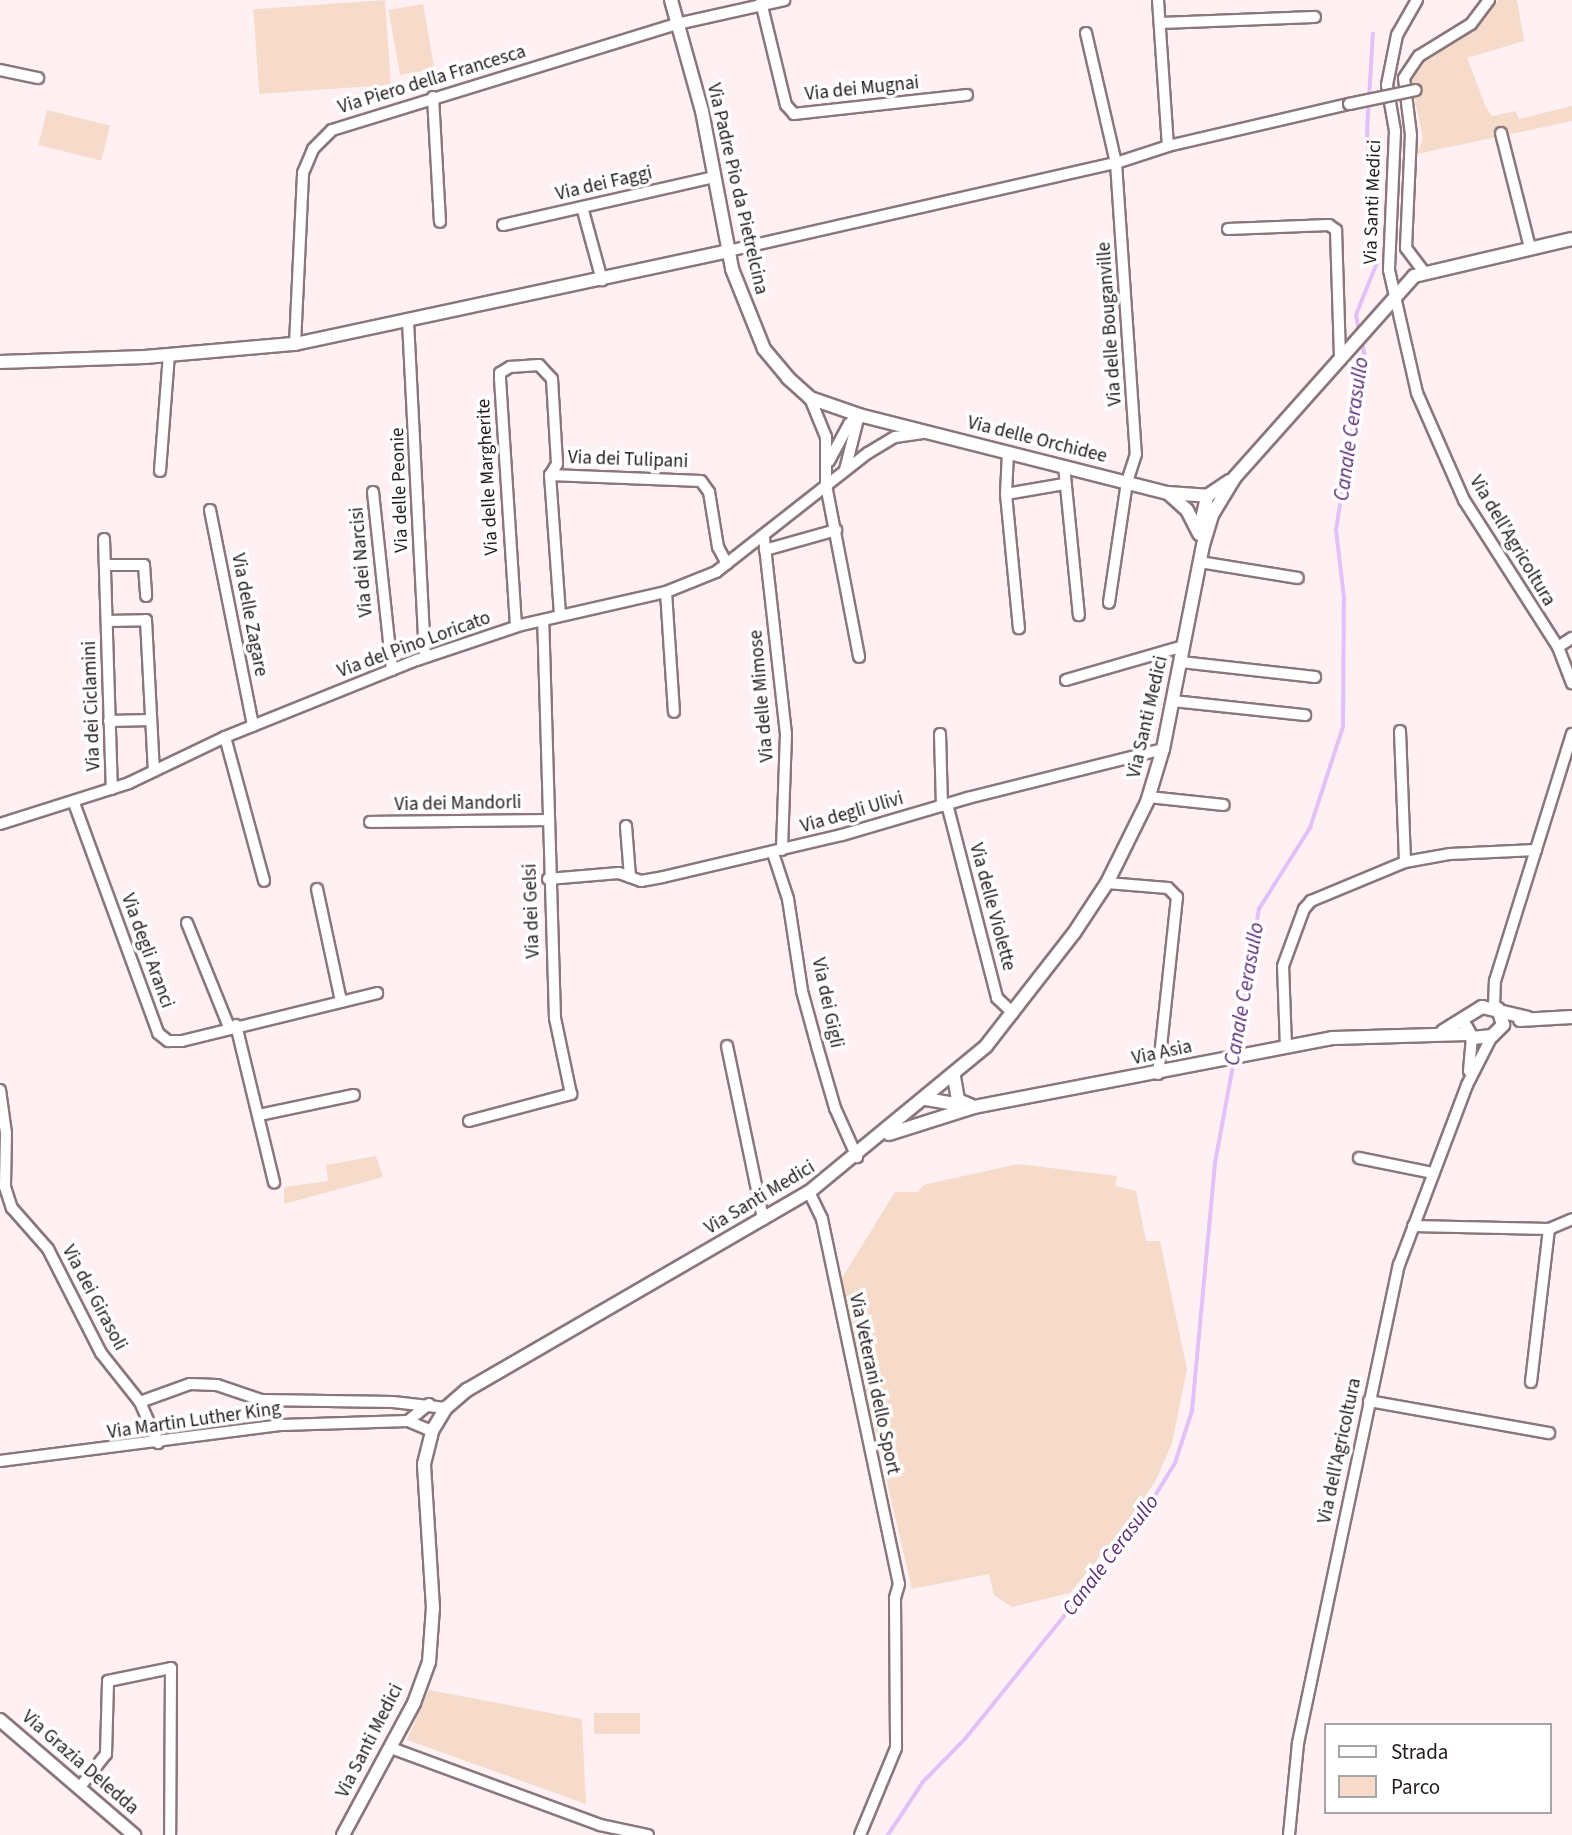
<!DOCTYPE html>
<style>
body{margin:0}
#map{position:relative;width:1572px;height:1835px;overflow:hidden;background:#fef0f3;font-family:"Source Sans 3",sans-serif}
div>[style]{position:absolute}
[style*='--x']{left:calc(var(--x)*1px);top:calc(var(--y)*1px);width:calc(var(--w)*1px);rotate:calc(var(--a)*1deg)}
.green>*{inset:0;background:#f6dbca;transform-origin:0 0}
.stream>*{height:3.5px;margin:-1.75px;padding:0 1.75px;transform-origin:1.75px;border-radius:1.75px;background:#e1c1f7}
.roads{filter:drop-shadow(2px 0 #8a777b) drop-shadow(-2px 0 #8a777b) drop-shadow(0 2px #8a777b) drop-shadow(0 -2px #8a777b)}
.minor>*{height:10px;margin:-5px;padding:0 5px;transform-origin:5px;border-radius:5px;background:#fff}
.tertiary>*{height:12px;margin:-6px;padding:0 6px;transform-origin:6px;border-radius:6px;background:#fff}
.bridges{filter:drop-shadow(2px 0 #8a777b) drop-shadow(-2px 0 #8a777b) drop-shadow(0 2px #8a777b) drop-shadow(0 -2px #8a777b)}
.minor-bridge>*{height:10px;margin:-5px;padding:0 5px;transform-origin:5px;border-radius:5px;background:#fff}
span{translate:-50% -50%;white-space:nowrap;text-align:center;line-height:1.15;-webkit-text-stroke:7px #fff;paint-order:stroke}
.street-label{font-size:19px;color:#221b1c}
.water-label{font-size:21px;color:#5d2b78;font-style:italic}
.legend{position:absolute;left:1324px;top:1723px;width:228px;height:91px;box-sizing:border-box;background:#fff;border:2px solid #a7a4a4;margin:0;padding:9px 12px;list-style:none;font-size:21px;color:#221b1c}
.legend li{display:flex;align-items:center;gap:14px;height:35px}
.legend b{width:35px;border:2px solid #a7a4a4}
</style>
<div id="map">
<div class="green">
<div style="left:385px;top:0;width:85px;height:132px;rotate:86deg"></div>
<div style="clip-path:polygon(1498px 0,1517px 0,1524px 41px,1467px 58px,1486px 107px,1492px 116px,1516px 111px,1519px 119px,1572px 106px,1572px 121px,1417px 154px,1423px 138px,1410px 78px,1420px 65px,1476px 29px)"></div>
<div style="left:423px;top:4px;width:66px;height:35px;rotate:80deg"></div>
<div style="left:47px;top:110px;width:65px;height:36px;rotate:14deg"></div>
<div style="clip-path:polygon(376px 1156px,383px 1177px,284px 1204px,284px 1187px,328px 1181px,326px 1165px)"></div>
<div style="clip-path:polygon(1018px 1164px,1117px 1176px,1115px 1186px,1136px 1191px,1146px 1241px,1160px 1241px,1187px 1369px,1172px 1443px,1156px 1480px,1132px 1517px,1070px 1593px,1012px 1607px,994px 1595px,989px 1574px,912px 1589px,840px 1281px,895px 1192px,918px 1192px,923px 1185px)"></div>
<div style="clip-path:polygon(429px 1690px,582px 1719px,586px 1804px,407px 1740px)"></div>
<div style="left:594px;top:1713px;width:46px;height:21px"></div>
</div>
<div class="stream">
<div style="--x:1359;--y:332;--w:17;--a:-100"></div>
<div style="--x:1356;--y:315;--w:56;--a:-68"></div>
<div style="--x:1377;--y:263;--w:132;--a:-94.3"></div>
<div style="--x:1367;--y:131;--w:97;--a:-86.5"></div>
<div style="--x:1236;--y:1052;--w:145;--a:-80.9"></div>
<div style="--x:1259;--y:909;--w:96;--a:-57.8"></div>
<div style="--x:1310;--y:828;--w:106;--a:-71.9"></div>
<div style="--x:1343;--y:727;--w:129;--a:-89.6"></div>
<div style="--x:1344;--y:598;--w:68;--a:-96.7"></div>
<div style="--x:1336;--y:530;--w:179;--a:-81"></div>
<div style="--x:1364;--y:353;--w:14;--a:-102"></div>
<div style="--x:888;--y:1835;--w:64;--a:-56.6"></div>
<div style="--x:923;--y:1782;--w:60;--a:-45.7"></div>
<div style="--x:965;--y:1739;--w:272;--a:-51.1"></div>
<div style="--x:1136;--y:1527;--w:75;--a:-58.6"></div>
<div style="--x:1175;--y:1463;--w:55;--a:-71.9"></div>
<div style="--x:1192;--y:1411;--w:249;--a:-84.7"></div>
<div style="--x:1215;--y:1163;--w:105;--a:-79.5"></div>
</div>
<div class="roads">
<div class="minor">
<div style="--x:1158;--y:0;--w:146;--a:86.1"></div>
<div style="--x:1417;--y:0;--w:40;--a:119.7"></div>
<div style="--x:1397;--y:35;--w:51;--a:101.3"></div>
<div style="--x:1387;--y:85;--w:47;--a:80.1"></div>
<div style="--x:1395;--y:131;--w:139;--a:92.5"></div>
<div style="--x:1389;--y:270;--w:81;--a:77.2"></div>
<div style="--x:1407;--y:349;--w:45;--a:77.2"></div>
<div style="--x:1417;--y:393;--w:117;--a:66.3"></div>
<div style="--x:1464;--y:500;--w:174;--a:57.4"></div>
<div style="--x:1558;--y:647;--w:39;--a:69"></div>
<div style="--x:761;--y:2;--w:106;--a:76.4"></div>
<div style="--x:786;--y:105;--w:12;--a:48"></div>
<div style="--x:794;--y:114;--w:174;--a:-6.3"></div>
<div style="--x:1160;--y:23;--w:155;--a:-2.2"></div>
<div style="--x:1086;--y:33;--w:133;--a:77"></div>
<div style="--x:1116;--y:163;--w:292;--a:86.1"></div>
<div style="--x:1136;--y:454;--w:29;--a:108"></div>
<div style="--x:1127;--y:482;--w:122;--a:98.5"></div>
<div style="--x:0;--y:70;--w:39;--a:12"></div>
<div style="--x:433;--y:97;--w:125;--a:86.8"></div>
<div style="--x:1501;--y:133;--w:119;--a:75.8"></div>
<div style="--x:582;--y:207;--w:76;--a:74.7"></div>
<div style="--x:503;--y:225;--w:216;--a:-12.8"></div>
<div style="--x:1228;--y:229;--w:101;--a:-2.3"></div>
<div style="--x:1329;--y:225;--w:9;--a:36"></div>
<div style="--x:1336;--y:230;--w:130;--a:88.2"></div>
<div style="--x:728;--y:251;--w:398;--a:-12.8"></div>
<div style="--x:1116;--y:163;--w:55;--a:-18.1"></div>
<div style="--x:1168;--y:146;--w:186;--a:-13.1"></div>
<div style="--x:1424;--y:272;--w:30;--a:-127"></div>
<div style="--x:1406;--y:248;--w:113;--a:-87.5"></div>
<div style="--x:1411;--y:135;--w:57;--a:-97"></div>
<div style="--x:1404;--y:78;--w:27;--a:-56"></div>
<div style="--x:1419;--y:56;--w:61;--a:-31.6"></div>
<div style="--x:1471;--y:24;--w:30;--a:-53"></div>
<div style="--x:408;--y:321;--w:336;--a:87.1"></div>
<div style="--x:295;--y:344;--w:171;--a:-87.3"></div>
<div style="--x:303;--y:173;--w:26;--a:-67"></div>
<div style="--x:313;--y:149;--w:27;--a:-45"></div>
<div style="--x:332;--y:130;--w:361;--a:-17.1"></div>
<div style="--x:677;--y:24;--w:110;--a:-12.6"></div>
<div style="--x:810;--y:398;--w:42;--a:67.7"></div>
<div style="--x:826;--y:437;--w:48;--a:90"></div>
<div style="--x:826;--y:485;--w:175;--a:79.1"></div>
<div style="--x:1008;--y:452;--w:42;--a:92.7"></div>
<div style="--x:1006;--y:494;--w:135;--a:84.5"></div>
<div style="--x:829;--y:461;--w:42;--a:-61.6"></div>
<div style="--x:849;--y:424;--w:13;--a:-42"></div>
<div style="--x:1064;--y:466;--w:150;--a:84.3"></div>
<div style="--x:845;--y:470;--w:57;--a:-75.7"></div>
<div style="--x:160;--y:471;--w:116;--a:-85.6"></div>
<div style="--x:550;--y:475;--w:151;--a:2.3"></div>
<div style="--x:701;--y:481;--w:14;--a:54"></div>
<div style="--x:709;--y:492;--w:56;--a:80.7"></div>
<div style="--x:718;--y:547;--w:19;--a:62"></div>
<div style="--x:373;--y:492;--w:179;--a:83.9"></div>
<div style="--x:1006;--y:494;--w:59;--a:-9.8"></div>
<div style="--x:210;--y:510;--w:220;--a:78.7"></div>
<div style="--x:764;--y:538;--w:197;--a:83.6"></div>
<div style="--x:786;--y:734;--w:116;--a:92"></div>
<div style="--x:104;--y:539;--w:250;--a:88.2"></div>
<div style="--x:765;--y:550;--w:74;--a:-15.7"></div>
<div style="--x:1200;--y:562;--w:99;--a:9.3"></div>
<div style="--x:105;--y:565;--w:39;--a:0"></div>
<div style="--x:144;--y:565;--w:31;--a:86"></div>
<div style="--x:666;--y:592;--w:120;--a:86.2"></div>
<div style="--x:107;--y:621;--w:39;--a:-1"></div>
<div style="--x:146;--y:620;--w:151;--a:87"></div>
<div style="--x:516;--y:626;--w:248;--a:-93.7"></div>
<div style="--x:500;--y:379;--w:6;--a:-90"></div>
<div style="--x:500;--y:373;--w:12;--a:-31"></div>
<div style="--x:510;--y:367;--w:29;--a:-4"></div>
<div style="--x:539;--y:365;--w:19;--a:47"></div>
<div style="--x:552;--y:379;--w:85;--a:86.6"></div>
<div style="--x:557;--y:464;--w:13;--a:122"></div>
<div style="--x:550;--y:475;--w:141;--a:85.9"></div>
<div style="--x:1558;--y:647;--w:17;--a:-33"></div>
<div style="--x:1181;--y:662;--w:135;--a:6.4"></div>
<div style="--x:1066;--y:680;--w:123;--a:-16.1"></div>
<div style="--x:1173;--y:701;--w:133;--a:6.1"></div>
<div style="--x:109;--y:721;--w:42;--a:-1.4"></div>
<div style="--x:1400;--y:731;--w:131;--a:87.8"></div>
<div style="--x:940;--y:734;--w:72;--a:88.4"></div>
<div style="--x:225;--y:737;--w:149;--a:74.8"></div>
<div style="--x:1149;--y:797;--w:75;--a:6.1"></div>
<div style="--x:74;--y:803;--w:245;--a:69.9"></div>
<div style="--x:158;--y:1033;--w:13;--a:39"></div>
<div style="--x:168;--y:1041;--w:14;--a:0"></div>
<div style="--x:182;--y:1041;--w:201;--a:-13.8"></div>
<div style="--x:947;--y:804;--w:200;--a:75.5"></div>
<div style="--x:997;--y:998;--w:22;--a:43"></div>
<div style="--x:370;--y:822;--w:177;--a:-0.6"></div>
<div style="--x:0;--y:824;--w:135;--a:-17.6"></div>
<div style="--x:129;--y:783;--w:106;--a:-25.6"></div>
<div style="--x:225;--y:737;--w:207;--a:-21.9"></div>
<div style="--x:417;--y:660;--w:110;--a:-18.6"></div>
<div style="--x:521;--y:625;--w:149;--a:-12.8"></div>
<div style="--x:666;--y:592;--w:54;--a:-21.8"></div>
<div style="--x:716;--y:572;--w:193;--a:-38.1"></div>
<div style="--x:868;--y:453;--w:31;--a:-31"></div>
<div style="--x:895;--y:437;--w:28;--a:-8"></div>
<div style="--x:626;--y:826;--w:51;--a:85.5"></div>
<div style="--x:773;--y:853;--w:48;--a:71.9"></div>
<div style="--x:788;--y:899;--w:93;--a:81.3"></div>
<div style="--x:802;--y:991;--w:57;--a:74.7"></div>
<div style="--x:817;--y:1046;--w:65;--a:73.8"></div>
<div style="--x:835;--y:1108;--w:54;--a:65.8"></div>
<div style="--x:548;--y:879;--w:71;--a:-4.8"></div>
<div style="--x:619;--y:873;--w:23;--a:20"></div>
<div style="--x:641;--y:881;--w:22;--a:-10"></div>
<div style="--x:663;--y:877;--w:184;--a:-13.2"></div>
<div style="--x:842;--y:835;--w:131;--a:-16.4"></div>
<div style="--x:968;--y:798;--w:201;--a:-14.1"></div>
<div style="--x:1107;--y:883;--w:61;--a:4.7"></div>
<div style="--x:1168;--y:888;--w:13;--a:45"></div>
<div style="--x:1177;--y:897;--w:178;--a:96.1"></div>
<div style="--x:317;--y:889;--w:115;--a:77.9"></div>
<div style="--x:187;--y:923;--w:112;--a:68"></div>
<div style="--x:1494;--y:1007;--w:26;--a:-88"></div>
<div style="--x:1495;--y:981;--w:259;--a:-72.7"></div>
<div style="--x:236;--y:1025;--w:162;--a:76.4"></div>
<div style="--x:727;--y:1046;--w:177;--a:78.2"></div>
<div style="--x:1286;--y:1047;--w:81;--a:-92.1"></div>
<div style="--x:1283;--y:966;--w:61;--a:-69.8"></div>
<div style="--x:1304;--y:909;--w:11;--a:-49"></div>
<div style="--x:1311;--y:901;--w:102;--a:-22.5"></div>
<div style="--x:1405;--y:862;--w:46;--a:-10.1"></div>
<div style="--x:1450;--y:854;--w:86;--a:-2.7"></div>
<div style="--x:1469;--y:1071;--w:33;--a:-85"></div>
<div style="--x:0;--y:1090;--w:43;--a:82.1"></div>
<div style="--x:6;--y:1133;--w:54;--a:91.1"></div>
<div style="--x:5;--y:1187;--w:22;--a:72"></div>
<div style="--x:12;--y:1208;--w:55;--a:48.7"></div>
<div style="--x:48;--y:1249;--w:117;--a:63"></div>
<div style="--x:101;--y:1353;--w:63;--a:51.5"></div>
<div style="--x:140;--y:1402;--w:45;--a:66.3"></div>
<div style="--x:259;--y:1115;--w:97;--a:-11.9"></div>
<div style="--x:469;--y:1121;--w:106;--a:-14.8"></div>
<div style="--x:571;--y:1094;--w:78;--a:-101.9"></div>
<div style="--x:555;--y:1018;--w:398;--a:-91.7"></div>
<div style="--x:1359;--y:1158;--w:76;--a:11.5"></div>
<div style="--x:809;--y:1192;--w:30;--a:64"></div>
<div style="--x:822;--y:1219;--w:373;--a:78.1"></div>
<div style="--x:899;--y:1584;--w:15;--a:106"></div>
<div style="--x:895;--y:1598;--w:150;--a:89.6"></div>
<div style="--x:896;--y:1748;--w:94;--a:112.5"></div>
<div style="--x:1413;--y:1226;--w:136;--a:1.3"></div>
<div style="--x:1549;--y:1229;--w:25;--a:-23"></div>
<div style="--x:1531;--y:1382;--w:154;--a:-83.3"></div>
<div style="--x:1369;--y:1401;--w:183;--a:10.1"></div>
<div style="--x:140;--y:1402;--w:53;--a:-19.8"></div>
<div style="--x:190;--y:1384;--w:27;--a:2"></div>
<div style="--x:217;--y:1385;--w:46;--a:18.8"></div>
<div style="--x:261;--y:1400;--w:132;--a:0.9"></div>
<div style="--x:393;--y:1402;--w:53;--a:6.5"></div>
<div style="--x:408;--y:1421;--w:27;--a:-39"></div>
<div style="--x:0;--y:1461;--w:284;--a:-7.3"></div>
<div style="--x:282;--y:1425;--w:126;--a:-1.8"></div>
<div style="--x:408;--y:1421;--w:26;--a:23"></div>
<div style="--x:391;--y:1748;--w:223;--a:20.2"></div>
<div style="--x:600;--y:1825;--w:49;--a:11.8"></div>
<div style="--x:80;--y:1787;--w:42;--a:-51.8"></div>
<div style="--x:106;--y:1754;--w:73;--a:-88.4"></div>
<div style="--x:108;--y:1681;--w:64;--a:-11.7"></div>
<div style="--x:171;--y:1668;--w:167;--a:90.3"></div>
<div style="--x:1289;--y:1835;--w:92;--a:-84.4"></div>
<div style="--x:1298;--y:1743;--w:489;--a:-78.1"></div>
<div style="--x:1399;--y:1265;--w:192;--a:-69.3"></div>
<div style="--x:1467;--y:1085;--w:55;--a:-63"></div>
</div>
<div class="tertiary">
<div style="--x:671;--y:0;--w:115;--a:74.4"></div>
<div style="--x:702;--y:111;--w:161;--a:79.2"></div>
<div style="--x:732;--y:269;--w:86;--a:68.2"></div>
<div style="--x:764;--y:349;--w:38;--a:50"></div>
<div style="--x:788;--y:378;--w:30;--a:42"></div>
<div style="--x:810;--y:398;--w:52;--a:19.1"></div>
<div style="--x:859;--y:415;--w:319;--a:14.2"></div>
<div style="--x:1168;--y:493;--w:39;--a:4"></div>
<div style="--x:0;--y:362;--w:145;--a:-2"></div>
<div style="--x:145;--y:357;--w:151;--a:-5"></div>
<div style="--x:295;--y:344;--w:443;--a:-12.1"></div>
<div style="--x:1168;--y:493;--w:25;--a:42"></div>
<div style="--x:1187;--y:510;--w:27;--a:63"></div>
<div style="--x:1199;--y:532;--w:37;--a:-77"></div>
<div style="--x:1207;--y:496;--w:27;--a:-34"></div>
<div style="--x:1520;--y:1020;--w:52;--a:-3.3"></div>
<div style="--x:1466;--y:1027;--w:13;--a:61"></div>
<div style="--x:1472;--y:1038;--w:20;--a:-6"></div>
<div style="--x:1492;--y:1036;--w:16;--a:-45"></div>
<div style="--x:1503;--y:1025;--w:17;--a:-107"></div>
<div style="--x:1443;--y:1031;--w:46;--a:-31.6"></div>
<div style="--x:1482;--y:1007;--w:47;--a:13.4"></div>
<div style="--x:954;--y:1077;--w:23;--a:80"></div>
<div style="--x:958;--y:1100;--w:13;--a:23"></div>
<div style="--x:926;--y:1099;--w:42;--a:9.7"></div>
<div style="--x:889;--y:1134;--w:89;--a:-17.6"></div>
<div style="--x:974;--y:1107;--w:365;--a:-10.9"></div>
<div style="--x:1332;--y:1038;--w:137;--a:-1.7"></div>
<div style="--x:0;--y:1720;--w:177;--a:40.6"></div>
<div style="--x:343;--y:1835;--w:150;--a:-61.7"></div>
<div style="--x:414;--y:1703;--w:44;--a:-69.9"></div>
<div style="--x:429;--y:1662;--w:54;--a:-85.8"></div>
<div style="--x:433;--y:1608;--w:144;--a:-93.6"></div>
<div style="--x:424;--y:1464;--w:34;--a:-76"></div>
<div style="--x:432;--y:1431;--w:27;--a:-59"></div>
<div style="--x:446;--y:1408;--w:28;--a:-41"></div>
<div style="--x:467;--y:1390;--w:395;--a:-30.1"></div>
<div style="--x:809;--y:1192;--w:229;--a:-39.5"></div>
<div style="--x:986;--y:1046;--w:143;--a:-52.1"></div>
<div style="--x:1074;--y:933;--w:60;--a:-56.6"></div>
<div style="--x:1107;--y:883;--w:90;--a:-63.7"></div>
<div style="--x:1147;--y:802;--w:55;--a:-73.2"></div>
<div style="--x:1163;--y:749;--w:208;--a:-78.9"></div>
<div style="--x:1203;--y:545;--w:31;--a:-73"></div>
<div style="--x:1212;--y:515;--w:44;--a:-58.8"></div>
<div style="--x:1235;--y:477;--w:269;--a:-48.3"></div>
<div style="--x:1414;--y:276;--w:162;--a:-13.2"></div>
</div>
</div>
<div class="bridges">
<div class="minor-bridge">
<div style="--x:1349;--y:104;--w:68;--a:-11.8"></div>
</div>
</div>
<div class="street-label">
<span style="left:432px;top:80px;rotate:-17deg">Via Piero della Francesca</span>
<span style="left:862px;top:89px;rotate:-6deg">Via dei Mugnai</span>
<span style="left:604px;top:184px;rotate:-13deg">Via dei Faggi</span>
<span style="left:737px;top:189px;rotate:77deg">Via Padre Pio da Pietrelcina</span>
<span style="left:1373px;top:202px;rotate:-88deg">Via Santi Medici</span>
<span style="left:1110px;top:324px;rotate:-94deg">Via delle Bouganville</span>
<span style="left:1037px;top:440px;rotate:14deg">Via delle Orchidee</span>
<span style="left:628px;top:460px;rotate:2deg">Via dei Tulipani</span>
<span style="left:488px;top:477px;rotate:-93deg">Via delle Margherite</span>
<span style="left:400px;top:490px;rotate:-92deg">Via delle Peonie</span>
<span style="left:1512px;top:541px;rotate:59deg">Via dell'Agricoltura</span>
<span style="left:362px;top:562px;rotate:-95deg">Via dei Narcisi</span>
<span style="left:249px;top:615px;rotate:79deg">Via delle Zagare</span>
<span style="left:414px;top:645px;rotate:-20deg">Via del Pino Loricato</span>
<span style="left:762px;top:696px;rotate:-95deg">Via delle Mimose</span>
<span style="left:92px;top:706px;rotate:-92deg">Via dei Ciclamini</span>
<span style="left:1148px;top:717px;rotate:-77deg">Via Santi Medici</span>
<span style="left:458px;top:804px;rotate:-1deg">Via dei Mandorli</span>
<span style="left:852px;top:813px;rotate:-16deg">Via degli Ulivi</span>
<span style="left:992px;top:907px;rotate:75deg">Via delle Violette</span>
<span style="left:532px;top:911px;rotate:-92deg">Via dei Gelsi</span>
<span style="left:147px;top:951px;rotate:70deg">Via degli Aranci</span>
<span style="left:827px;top:1003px;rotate:78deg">Via dei Gigli</span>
<span style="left:1162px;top:1053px;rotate:-12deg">Via Asia</span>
<span style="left:760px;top:1198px;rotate:-31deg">Via Santi Medici</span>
<span style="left:94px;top:1298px;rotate:62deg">Via dei Girasoli</span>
<span style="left:874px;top:1384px;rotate:78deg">Via Veterani dello Sport</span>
<span style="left:194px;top:1421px;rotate:-8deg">Via Martin Luther King</span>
<span style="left:1340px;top:1451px;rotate:-78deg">Via dell'Agricoltura</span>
<span style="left:370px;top:1741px;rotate:-63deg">Via Santi Medici</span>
<span style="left:80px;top:1763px;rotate:41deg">Via Grazia Deledda</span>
</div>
<div class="water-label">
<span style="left:1351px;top:429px;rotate:-82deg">Canale Cerasullo</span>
<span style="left:1244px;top:994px;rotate:-80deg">Canale Cerasullo</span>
<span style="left:1110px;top:1555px;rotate:-53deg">Canale Cerasullo</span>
</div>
<ul class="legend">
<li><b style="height:9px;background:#fff"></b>Strada</li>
<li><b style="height:19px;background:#f6dbca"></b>Parco</li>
</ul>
</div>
